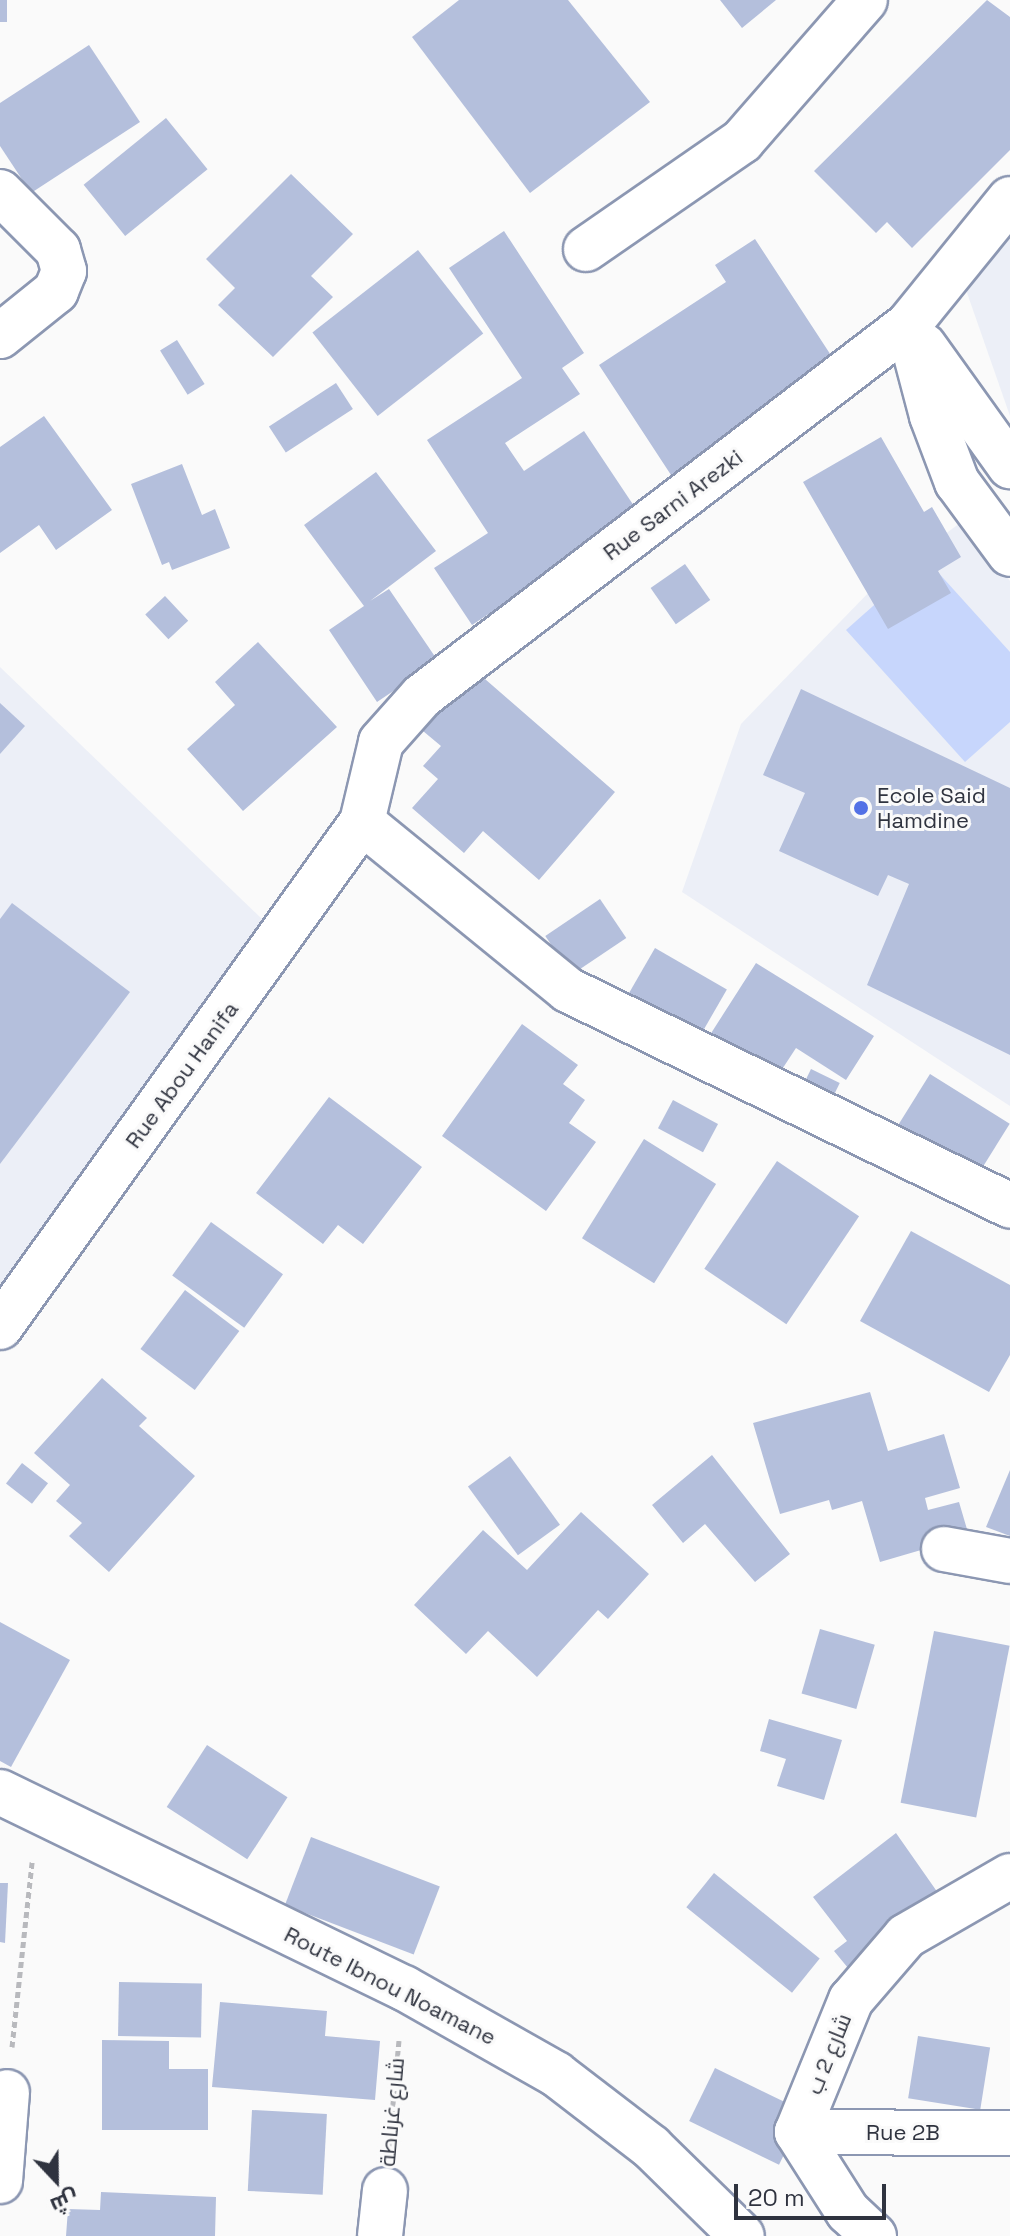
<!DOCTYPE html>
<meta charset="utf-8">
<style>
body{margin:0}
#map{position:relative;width:1010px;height:2236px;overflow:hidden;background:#fafafa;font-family:"Space Grotesk",Cairo,sans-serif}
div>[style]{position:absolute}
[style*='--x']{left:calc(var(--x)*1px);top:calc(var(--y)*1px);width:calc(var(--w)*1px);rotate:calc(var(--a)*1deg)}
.built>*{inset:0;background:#eceff7}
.green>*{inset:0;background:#c7d6fc}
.building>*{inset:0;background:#b4bfdc;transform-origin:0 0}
.path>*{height:5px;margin-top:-2.5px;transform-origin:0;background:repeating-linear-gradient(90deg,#b8b9bd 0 6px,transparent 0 10px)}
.roads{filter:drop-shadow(2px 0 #8c97b2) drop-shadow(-2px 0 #8c97b2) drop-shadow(0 2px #8c97b2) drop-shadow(0 -2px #8c97b2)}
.minor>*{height:44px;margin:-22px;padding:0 22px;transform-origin:22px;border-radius:22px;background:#fff}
.dots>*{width:22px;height:22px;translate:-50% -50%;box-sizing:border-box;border:4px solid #fafafa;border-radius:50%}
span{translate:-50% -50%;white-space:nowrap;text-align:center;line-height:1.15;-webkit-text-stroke:6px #fafafa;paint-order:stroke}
.street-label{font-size:22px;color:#2f333f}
.poi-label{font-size:22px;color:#2f333f}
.left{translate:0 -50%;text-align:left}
.north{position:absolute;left:16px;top:2140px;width:80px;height:80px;-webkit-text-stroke:6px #fafafa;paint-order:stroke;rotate:158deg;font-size:22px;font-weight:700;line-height:32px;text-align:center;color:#2f333f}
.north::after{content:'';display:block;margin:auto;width:28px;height:36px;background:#2f333f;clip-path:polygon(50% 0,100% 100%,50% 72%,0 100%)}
.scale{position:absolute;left:734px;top:2184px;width:152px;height:36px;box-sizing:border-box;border:4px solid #2f333f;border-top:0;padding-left:10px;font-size:24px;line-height:28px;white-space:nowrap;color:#2f333f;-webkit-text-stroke:6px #fafafa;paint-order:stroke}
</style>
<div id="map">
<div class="built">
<div style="clip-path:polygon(1010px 211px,1010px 416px,958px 267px)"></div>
<div style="clip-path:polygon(964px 520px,1010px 581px,1010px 1106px,682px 892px,741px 724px,874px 587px)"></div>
<div style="clip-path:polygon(0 667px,263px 920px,0 1288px)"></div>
</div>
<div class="green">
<div style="clip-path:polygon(926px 559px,1010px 652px,1010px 722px,965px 762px,846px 630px)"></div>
</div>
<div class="building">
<div style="left:0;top:0;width:7px;height:22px"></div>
<div style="clip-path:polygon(459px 0,568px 0,650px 102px,530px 193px,412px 37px)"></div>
<div style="clip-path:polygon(720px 0,776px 0,742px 28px)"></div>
<div style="clip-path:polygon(987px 0,1010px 17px,1010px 150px,912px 248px,887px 222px,876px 233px,814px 171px)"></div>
<div style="clip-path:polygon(89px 45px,140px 122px,31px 193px,0 146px,0 103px)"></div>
<div style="left:166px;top:118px;width:66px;height:106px;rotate:51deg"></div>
<div style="clip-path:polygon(291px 174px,353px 234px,311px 276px,333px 297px,273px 357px,218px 305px,235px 288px,206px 259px)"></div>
<div style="clip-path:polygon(504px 231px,584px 353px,562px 368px,580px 394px,505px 443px,524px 471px,584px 431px,640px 515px,472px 625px,434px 568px,488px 533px,427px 440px,522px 378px,449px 268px)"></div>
<div style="clip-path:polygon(755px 239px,838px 366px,671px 475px,599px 365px,726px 282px,715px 265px)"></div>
<div style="left:418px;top:250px;width:106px;height:134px;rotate:52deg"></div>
<div style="left:177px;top:340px;width:52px;height:20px;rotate:58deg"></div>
<div style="left:336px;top:383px;width:31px;height:80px;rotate:57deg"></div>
<div style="clip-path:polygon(44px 416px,112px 510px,56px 550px,39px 525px,0 553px,0 447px)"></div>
<div style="clip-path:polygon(881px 437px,924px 512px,932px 507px,961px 557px,938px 571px,951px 593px,888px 629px,803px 482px)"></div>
<div style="clip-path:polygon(182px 464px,202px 515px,215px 509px,230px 548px,172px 570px,169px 562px,162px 565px,131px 484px)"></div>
<div style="clip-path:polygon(376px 472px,436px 551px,370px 601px,389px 589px,438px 661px,377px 702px,329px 630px,364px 606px,304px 525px)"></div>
<div style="left:685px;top:564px;width:44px;height:42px;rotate:55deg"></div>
<div style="left:165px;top:596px;width:34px;height:27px;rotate:47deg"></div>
<div style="clip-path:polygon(258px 642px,337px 727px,243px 811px,187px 749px,235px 705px,215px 682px)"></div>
<div style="clip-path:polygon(470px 666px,615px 792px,539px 880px,483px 831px,464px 853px,412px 808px,438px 779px,423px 766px,441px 746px,417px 726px)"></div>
<div style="clip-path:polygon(801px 689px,1010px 788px,1010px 1055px,867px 985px,909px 884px,888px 875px,878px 896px,779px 851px,805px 793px,763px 775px)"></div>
<div style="clip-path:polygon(0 703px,25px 726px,0 754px)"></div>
<div style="left:600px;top:899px;width:47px;height:66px;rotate:56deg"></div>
<div style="clip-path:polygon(12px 903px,130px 992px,0 1164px,0 919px)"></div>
<div style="left:655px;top:948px;width:83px;height:64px;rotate:30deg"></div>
<div style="clip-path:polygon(756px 963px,874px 1036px,846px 1080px,796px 1048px,775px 1080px,708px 1038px)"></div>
<div style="clip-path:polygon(522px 1024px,578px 1065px,563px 1084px,585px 1100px,569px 1123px,596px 1142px,546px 1211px,442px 1136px)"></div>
<div style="left:811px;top:1069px;width:32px;height:27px;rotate:26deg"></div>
<div style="left:930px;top:1074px;width:94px;height:60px;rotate:32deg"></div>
<div style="clip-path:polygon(329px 1097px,422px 1167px,363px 1244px,338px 1225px,323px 1244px,256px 1193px)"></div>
<div style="left:673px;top:1100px;width:51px;height:32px;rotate:28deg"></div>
<div style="left:644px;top:1139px;width:85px;height:117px;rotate:32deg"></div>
<div style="left:777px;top:1161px;width:99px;height:130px;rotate:34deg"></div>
<div style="left:211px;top:1222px;width:89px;height:66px;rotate:36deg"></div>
<div style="clip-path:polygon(911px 1231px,1010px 1285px,1010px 1355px,989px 1392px,860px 1321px)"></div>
<div style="left:185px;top:1290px;width:68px;height:74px;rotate:37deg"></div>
<div style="clip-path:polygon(102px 1378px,147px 1418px,139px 1426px,195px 1476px,109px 1572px,69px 1536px,82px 1523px,56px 1501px,70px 1485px,34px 1453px)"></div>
<div style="clip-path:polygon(870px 1392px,888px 1451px,944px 1434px,960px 1488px,925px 1498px,928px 1510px,959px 1502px,969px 1536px,880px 1562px,862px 1501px,832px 1510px,829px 1500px,780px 1514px,753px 1423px)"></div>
<div style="clip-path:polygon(712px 1455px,790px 1554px,755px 1582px,705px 1524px,683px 1543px,652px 1505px)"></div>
<div style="left:510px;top:1456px;width:85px;height:52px;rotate:54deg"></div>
<div style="left:22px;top:1463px;width:33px;height:26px;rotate:38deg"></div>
<div style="clip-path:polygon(1010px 1470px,1010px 1536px,986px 1527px)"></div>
<div style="clip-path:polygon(581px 1512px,649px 1574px,608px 1619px,598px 1610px,537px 1677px,488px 1631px,466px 1654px,414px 1605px,483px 1530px,527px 1570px)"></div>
<div style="clip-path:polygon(0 1622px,70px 1660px,11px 1767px,0 1761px)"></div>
<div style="left:820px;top:1629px;width:57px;height:67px;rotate:16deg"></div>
<div style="left:934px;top:1631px;width:77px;height:175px;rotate:11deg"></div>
<div style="clip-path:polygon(769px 1719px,842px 1740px,824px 1800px,777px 1786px,786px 1759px,760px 1751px)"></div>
<div style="left:207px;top:1745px;width:96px;height:74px;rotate:33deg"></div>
<div style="clip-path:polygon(896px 1833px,945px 1903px,853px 1974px,834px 1951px,847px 1941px,813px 1897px)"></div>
<div style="left:311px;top:1837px;width:138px;height:73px;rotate:21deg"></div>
<div style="left:714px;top:1873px;width:136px;height:44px;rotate:39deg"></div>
<div style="clip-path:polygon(0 1883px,8px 1883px,5px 1943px,0 1942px)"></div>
<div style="left:119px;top:1982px;width:83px;height:54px;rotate:1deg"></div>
<div style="clip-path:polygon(220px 2002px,327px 2011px,325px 2036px,380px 2041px,375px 2100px,212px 2087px)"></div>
<div style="left:918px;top:2036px;width:73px;height:63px;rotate:9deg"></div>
<div style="clip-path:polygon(102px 2040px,169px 2041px,169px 2069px,208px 2069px,208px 2130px,102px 2130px)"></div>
<div style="left:715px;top:2068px;width:100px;height:59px;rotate:26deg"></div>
<div style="left:252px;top:2110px;width:75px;height:81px;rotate:3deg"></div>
<div style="clip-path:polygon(101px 2192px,216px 2197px,215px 2236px,66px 2236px,68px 2209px,100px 2210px)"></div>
</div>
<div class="path">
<div style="--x:12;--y:2047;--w:186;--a:-83.8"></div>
<div style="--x:389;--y:2146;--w:106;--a:-84.6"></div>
</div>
<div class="roads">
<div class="minor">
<div style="--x:0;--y:192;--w:82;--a:45"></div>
<div style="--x:58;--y:250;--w:22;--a:74"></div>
<div style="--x:64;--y:271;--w:22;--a:112"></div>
<div style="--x:56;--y:291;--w:72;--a:141.2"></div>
<div style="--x:586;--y:249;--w:190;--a:-34.7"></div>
<div style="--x:742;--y:141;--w:187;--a:-48.9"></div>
<div style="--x:908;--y:325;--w:94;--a:75.2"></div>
<div style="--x:932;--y:416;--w:71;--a:69.3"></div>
<div style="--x:957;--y:482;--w:89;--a:53.6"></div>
<div style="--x:924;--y:346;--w:148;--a:54.4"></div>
<div style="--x:362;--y:822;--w:266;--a:39.2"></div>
<div style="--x:568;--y:990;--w:492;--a:26"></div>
<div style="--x:0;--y:1327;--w:621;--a:-54.37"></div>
<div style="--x:362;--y:822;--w:82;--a:-76.6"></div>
<div style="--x:381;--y:742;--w:62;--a:-48.3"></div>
<div style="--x:422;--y:696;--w:611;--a:-37.36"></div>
<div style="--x:908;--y:325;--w:162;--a:-51"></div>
<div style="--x:944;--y:1549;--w:67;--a:10.3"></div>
<div style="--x:0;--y:1792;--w:449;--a:25.9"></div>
<div style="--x:404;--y:1988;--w:175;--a:29.5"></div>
<div style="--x:556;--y:2074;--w:120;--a:37.5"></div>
<div style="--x:651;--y:2147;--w:127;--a:44.4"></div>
<div style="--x:797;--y:2132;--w:213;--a:0.3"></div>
<div style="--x:0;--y:2181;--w:89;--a:-85.5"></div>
<div style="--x:380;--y:2236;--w:46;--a:-83.8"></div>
<div style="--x:874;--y:2236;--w:35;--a:-137"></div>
<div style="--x:848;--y:2212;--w:95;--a:-122.5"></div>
<div style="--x:797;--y:2132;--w:143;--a:-67.8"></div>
<div style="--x:851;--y:2000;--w:84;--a:-49.3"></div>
<div style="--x:906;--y:1936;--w:120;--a:-30"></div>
</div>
</div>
<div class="dots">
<div style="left:861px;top:808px;background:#5371e6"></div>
</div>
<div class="street-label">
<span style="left:673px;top:505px;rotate:-37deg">Rue Sarni Arezki</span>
<span style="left:182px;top:1075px;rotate:-54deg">Rue Abou Hanifa</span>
<span style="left:390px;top:1986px;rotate:27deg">Route Ibnou Noamane</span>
<span style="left:829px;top:2054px;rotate:-68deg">شارع 2 ب</span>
<span style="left:392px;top:2112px;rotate:-85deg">شارع غرناطة</span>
<span style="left:903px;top:2133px">Rue 2B</span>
</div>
<div class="poi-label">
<span class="left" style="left:877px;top:808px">Ecole Said<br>Hamdine</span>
</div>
<div class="north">ش</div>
<div class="scale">20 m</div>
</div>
